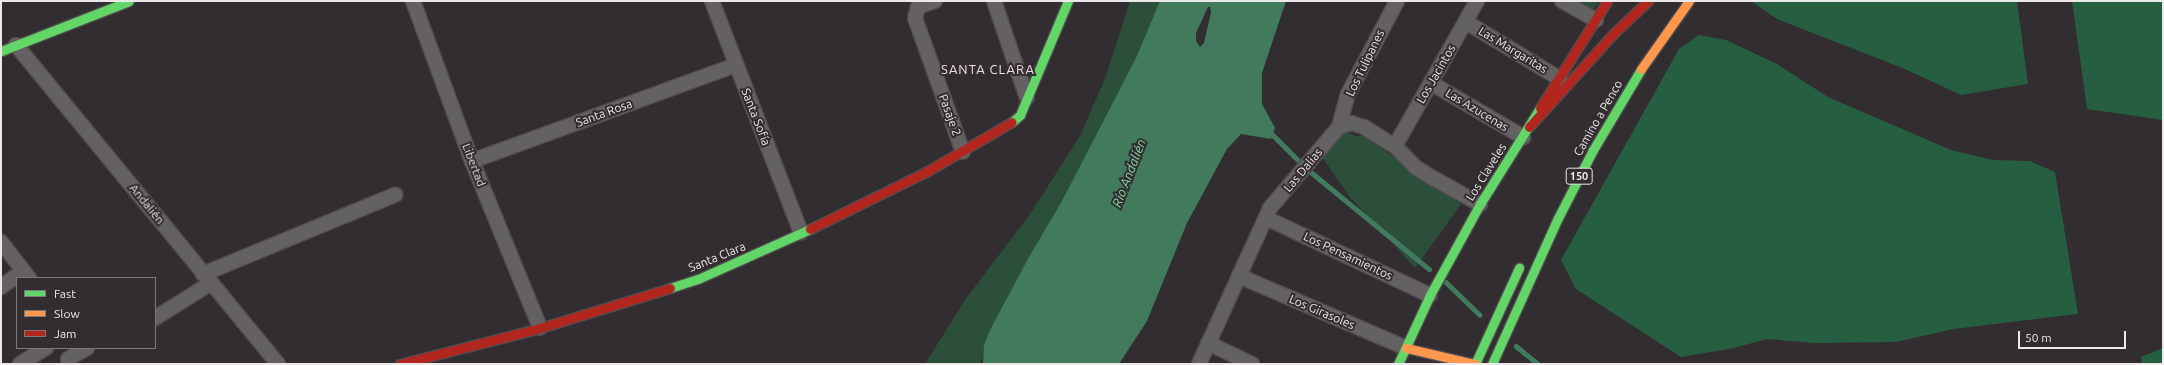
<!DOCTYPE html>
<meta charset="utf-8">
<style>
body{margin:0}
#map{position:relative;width:2164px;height:365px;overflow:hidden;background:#322d30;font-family:Ubuntu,sans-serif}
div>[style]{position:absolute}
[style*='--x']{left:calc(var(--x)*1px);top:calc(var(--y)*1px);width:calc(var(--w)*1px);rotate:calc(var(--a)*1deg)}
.green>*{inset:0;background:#2b4f3b}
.forest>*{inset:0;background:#265e42}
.water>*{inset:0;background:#417a5c}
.stream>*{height:4.5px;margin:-2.25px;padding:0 2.25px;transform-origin:2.25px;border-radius:2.25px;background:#417a5c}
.roads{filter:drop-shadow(1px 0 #504c4e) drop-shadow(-1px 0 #504c4e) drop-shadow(0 1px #504c4e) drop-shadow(0 -1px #504c4e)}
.street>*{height:14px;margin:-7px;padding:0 7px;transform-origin:7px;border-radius:7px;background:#646163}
.fast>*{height:9px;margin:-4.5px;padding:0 4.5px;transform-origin:4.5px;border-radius:4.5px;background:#63d668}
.slow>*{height:9px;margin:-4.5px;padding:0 4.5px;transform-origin:4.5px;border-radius:4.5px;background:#ff974d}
.jam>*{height:9px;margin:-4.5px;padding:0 4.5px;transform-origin:4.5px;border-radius:4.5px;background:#b3261e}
span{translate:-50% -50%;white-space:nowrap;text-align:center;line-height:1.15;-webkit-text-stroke:4px #332c30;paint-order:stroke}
.shield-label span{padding:1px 3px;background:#332c30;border:1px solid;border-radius:3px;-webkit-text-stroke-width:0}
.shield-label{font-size:11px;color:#ede8ea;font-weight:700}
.street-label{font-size:12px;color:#ede8ea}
.neighbourhood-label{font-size:13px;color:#e9dfe5;letter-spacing:1px}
.water-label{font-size:13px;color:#7edba9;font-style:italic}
.frame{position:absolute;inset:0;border:2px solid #ede8ea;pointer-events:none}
.legend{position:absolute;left:16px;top:277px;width:140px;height:72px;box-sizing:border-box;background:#332c30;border:1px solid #7d777a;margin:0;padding:5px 7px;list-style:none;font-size:12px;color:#ede8ea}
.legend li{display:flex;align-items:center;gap:8px;height:20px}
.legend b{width:20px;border:1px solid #7d777a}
.scale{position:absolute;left:2018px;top:331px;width:108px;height:18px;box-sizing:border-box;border:2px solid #ede8ea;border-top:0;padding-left:5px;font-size:12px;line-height:14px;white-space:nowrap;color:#ede8ea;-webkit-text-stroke:3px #332c30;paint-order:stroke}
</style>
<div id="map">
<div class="green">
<div style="clip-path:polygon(1130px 1px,1166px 1px,1024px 284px,979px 364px,925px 364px,965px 300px,1030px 214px,1080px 136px,1106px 76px)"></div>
<div style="clip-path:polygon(1575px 1px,1599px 1px,1593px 11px)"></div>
<div style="clip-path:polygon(1339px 127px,1355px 136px,1364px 136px,1461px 204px,1415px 268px,1349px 196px,1318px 151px)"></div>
</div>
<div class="forest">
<div style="clip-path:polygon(1751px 1px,2017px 1px,2028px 84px,1961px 95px,1905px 69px,1777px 19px)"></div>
<div style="clip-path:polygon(2072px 1px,2163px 1px,2163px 120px,2087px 109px)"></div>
<div style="clip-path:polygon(1699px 35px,1726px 40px,1777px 64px,1828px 97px,1951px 150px,1993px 160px,2030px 161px,2055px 172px,2078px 314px,1953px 329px,1896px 342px,1814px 343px,1767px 339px,1734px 348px,1681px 357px,1576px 289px,1561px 260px,1679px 49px)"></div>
<div style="clip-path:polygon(2163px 348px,2163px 364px,2142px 364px,2141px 357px)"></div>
</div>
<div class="water">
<div style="clip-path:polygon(evenodd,1160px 1px,1286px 1px,1262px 73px,1262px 104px,1275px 128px,1271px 139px,1241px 134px,1227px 149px,1187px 223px,1147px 321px,1119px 364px,983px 364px,984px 345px,991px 328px,1029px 257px,1062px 201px,1136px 58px,1160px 1px,1208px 7px,1210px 7px,1211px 12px,1204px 43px,1200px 47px,1196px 41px,1196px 33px,1208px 7px)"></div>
</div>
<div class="stream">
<div style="--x:1269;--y:131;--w:40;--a:45"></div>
<div style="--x:1311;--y:172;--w:153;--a:39.4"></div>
<div style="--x:1446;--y:282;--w:47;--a:44.1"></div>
<div style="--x:1516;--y:346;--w:28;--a:39"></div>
</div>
<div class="roads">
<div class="street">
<div style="--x:413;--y:1;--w:171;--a:69.8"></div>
<div style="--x:472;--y:161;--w:180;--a:67.8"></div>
<div style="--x:712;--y:1;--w:248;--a:69"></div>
<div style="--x:935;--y:1;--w:18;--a:161"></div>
<div style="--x:918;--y:7;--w:11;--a:105"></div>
<div style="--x:915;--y:18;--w:142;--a:70.3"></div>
<div style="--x:994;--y:1;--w:102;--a:71.2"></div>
<div style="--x:1562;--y:1;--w:39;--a:29"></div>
<div style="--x:1466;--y:22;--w:110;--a:31.2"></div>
<div style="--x:16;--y:45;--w:413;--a:50.6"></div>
<div style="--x:1431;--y:83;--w:107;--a:30.4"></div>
<div style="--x:1339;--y:127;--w:34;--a:-75"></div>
<div style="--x:1348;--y:94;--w:105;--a:-62.2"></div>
<div style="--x:1395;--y:146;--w:167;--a:-60.5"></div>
<div style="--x:472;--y:161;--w:281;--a:-20"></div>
<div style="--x:1266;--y:218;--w:181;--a:25.2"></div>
<div style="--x:1;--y:242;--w:46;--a:52.1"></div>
<div style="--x:203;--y:274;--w:208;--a:-22.4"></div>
<div style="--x:1239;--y:276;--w:182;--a:23.3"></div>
<div style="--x:1;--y:287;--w:27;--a:-36"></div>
<div style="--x:155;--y:318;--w:66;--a:-32"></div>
<div style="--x:1208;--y:343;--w:49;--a:25.5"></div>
<div style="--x:68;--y:359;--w:22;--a:-30"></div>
<div style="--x:20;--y:364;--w:31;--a:-32"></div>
<div style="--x:1199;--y:364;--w:171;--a:-65.5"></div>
<div style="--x:1270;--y:208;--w:106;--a:-49.6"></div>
<div style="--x:1339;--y:127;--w:13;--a:-18"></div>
<div style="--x:1351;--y:123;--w:14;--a:17"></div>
<div style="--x:1364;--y:127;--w:36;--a:32"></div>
<div style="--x:1395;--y:146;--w:29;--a:46"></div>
<div style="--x:1415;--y:167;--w:19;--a:32"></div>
<div style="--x:1431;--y:177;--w:56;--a:28.9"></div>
</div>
<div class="fast">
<div style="--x:1;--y:51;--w:137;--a:-21.3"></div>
<div style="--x:1012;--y:122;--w:11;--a:-41"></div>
<div style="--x:1020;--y:115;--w:124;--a:-67.2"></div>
<div style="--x:670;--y:288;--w:29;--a:-18"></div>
<div style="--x:698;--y:279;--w:123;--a:-24.1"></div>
<div style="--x:1398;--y:364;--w:76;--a:-65.1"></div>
<div style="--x:1430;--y:295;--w:104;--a:-61.2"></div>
<div style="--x:1480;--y:204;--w:113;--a:-58"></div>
<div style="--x:1475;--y:364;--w:106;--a:-65.4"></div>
<div style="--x:1492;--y:364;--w:160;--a:-65.7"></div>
<div style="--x:1558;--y:218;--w:76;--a:-62.8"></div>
<div style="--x:1593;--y:150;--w:94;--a:-59.3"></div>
</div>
<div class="slow">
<div style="--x:1641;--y:69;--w:83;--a:-54.8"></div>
<div style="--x:1406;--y:348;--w:71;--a:13.1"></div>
</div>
<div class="jam">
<div style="--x:1540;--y:108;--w:126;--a:-57.9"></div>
<div style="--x:1529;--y:127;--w:125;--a:-47.9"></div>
<div style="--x:1613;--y:34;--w:48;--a:-43.3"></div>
<div style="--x:810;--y:229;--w:129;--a:-26.2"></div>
<div style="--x:926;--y:172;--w:99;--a:-30.2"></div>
<div style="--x:400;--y:364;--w:145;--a:-14.4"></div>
<div style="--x:540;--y:328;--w:136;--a:-17.1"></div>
</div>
</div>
<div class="shield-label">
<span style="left:1579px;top:176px">150</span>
</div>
<div class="street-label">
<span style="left:1513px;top:50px;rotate:31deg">Las Margaritas</span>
<span style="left:1365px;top:63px;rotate:-64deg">Los Tulipanes</span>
<span style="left:1436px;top:74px;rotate:-60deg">Los Jacintos</span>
<span style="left:1477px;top:110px;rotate:31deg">Las Azucenas</span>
<span style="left:604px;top:113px;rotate:-20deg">Santa Rosa</span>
<span style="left:950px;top:115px;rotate:70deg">Pasaje 2</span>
<span style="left:756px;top:117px;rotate:69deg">Santa Sofía</span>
<span style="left:1598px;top:118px;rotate:-60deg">Camino a Penco</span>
<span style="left:474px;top:165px;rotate:69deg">Libertad</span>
<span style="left:1303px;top:170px;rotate:-50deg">Las Dalias</span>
<span style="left:1486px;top:172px;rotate:-58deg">Los Claveles</span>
<span style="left:147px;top:204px;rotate:51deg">Andalién</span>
<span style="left:1348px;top:256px;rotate:25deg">Los Pensamientos</span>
<span style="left:717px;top:257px;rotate:-22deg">Santa Clara</span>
<span style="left:1322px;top:312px;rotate:23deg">Los Girasoles</span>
</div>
<div class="neighbourhood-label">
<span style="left:988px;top:69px">SANTA CLARA</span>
</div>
<div class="water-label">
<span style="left:1129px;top:173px;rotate:-69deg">Río Andalién</span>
</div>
<div class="frame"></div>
<ul class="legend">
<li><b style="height:5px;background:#63d668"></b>Fast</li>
<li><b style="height:5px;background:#ff974d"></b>Slow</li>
<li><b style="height:5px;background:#b3261e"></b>Jam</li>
</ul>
<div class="scale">50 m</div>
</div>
